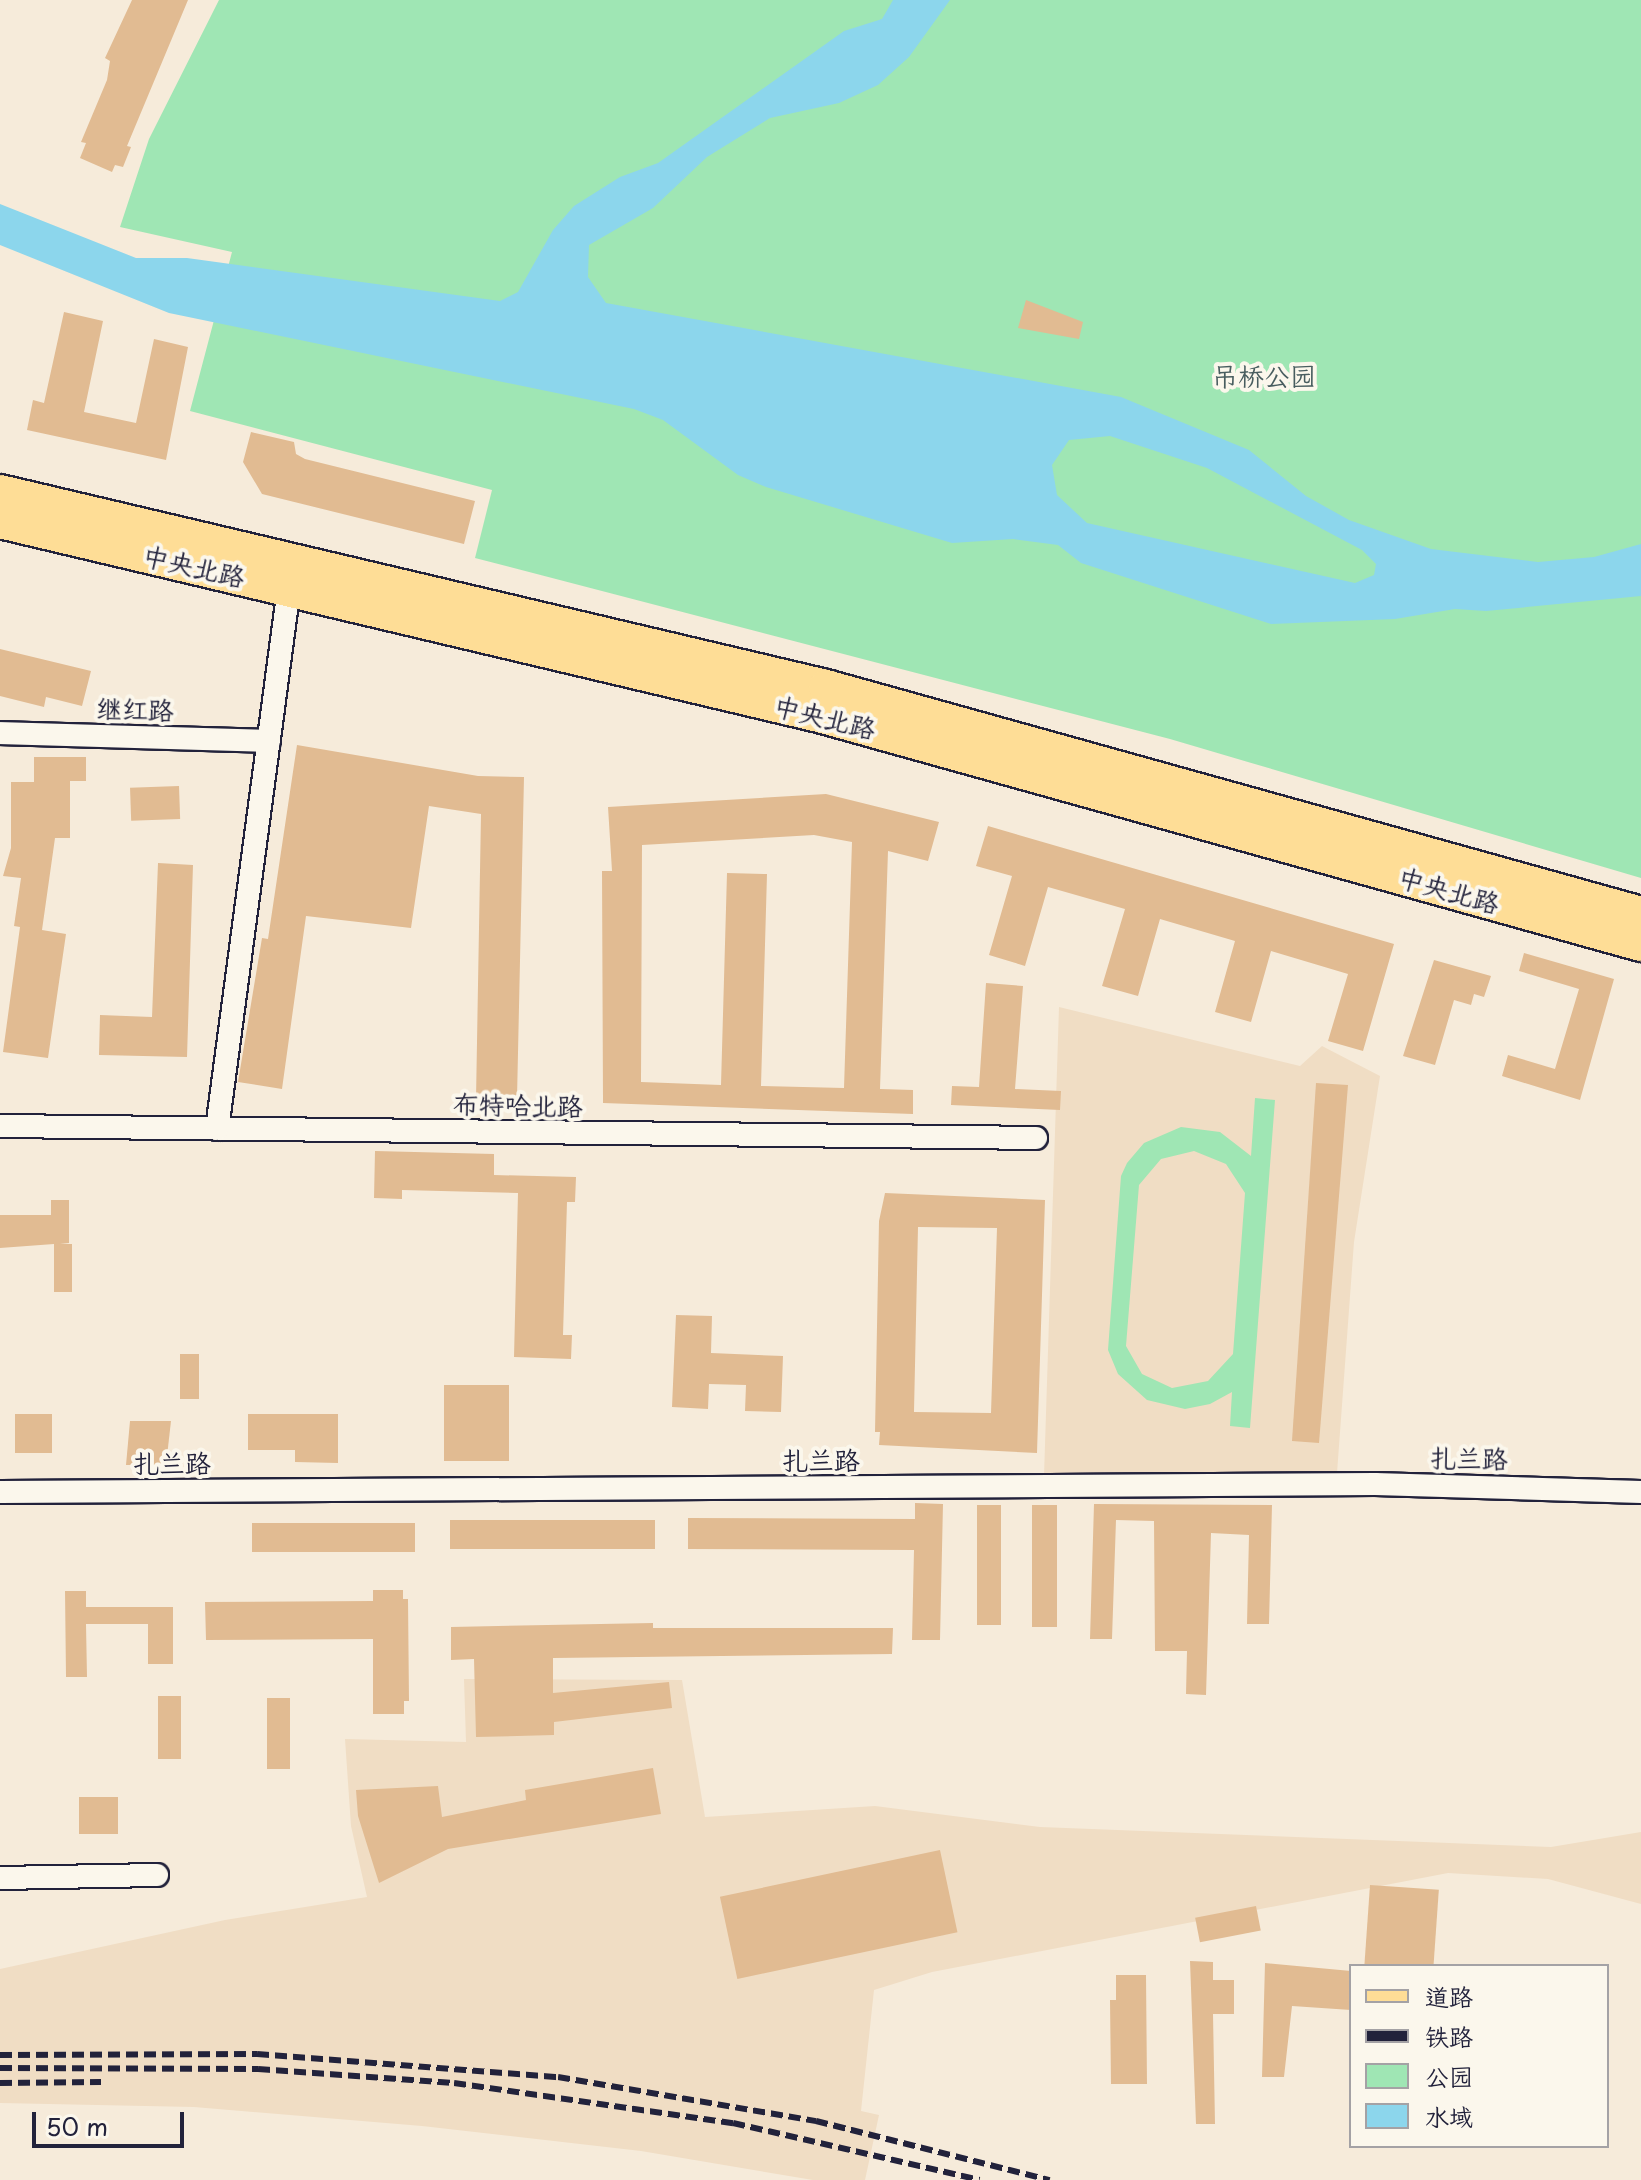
<!DOCTYPE html>
<meta charset="utf-8">
<style>
body{margin:0}
#map{position:relative;width:1641px;height:2180px;overflow:hidden;background:#f6ebda;font-family:"Playpen Sans","LXGW WenKai TC",sans-serif}
div>[style]{position:absolute}
[style*='--x']{left:calc(var(--x)*1px);top:calc(var(--y)*1px);width:calc(var(--w)*1px);rotate:calc(var(--a)*1deg)}
.built>*{inset:0;background:#f0ddc4}
.green>*{inset:0;background:#9fe6b4}
.water>*{inset:0;background:#8cd6ec}
.building>*{inset:0;background:#e1bb92;transform-origin:0 0}
.roads{filter:drop-shadow(2px 0 #22223b) drop-shadow(-2px 0 #22223b) drop-shadow(0 2px #22223b) drop-shadow(0 -2px #22223b)}
.street>*{height:22px;margin:-11px;padding:0 11px;transform-origin:11px;border-radius:11px;background:#fbf7ec}
.primary>*{height:34px;margin:-17px;padding:0 17px;transform-origin:17px;border-radius:17px;background:#fedd96}
.rail>*{height:6px;margin-top:-3px;transform-origin:0;background:repeating-linear-gradient(90deg,#22223b 0 12px,transparent 0 18px)}
span{translate:-50% -50%;white-space:nowrap;text-align:center;line-height:1.15;-webkit-text-stroke:8px #fbf7ec;paint-order:stroke}
.park-label{font-size:26px;color:#485d5f}
.street-label{font-size:26px;color:#22223b}
.legend{position:absolute;left:1349px;top:1964px;width:260px;height:184px;box-sizing:border-box;background:#fbf7ec;border:2px solid #a4a2a5;margin:0;padding:10px 14px;list-style:none;font-size:24px;color:#22223b}
.legend li{display:flex;align-items:center;gap:16px;height:40px}
.legend b{width:40px;border:2px solid #a4a2a5}
.scale{position:absolute;left:32px;top:2112px;width:152px;height:36px;box-sizing:border-box;border:4px solid #22223b;border-top:0;padding-left:10px;font-size:24px;line-height:28px;white-space:nowrap;color:#22223b;-webkit-text-stroke:6px #fbf7ec;paint-order:stroke}
</style>
<div id="map">
<div class="built">
<div style="clip-path:polygon(1059px 1007px,1300px 1066px,1322px 1046px,1380px 1076px,1354px 1242px,1337px 1473px,1044px 1476px)"></div>
<div style="clip-path:polygon(464px 1679px,682px 1680px,705px 1817px,875px 1806px,1040px 1827px,1551px 1847px,1641px 1832px,1641px 1904px,1548px 1879px,1448px 1873px,932px 1972px,874px 1990px,861px 2111px,879px 2115px,865px 2180px,813px 2180px,641px 2151px,422px 2126px,194px 2107px,0 2103px,0 1969px,225px 1920px,367px 1897px,351px 1826px,345px 1739px,466px 1742px)"></div>
</div>
<div class="green">
<div style="clip-path:polygon(219px 0,1641px 0,1641px 878px,1170px 739px,475px 558px,492px 490px,190px 411px,232px 252px,120px 227px,149px 139px)"></div>
<div style="clip-path:polygon(evenodd,1255px 1098px,1275px 1100px,1250px 1428px,1230px 1426px,1232px 1392px,1210px 1404px,1185px 1409px,1147px 1400px,1118px 1374px,1108px 1350px,1121px 1176px,1127px 1163px,1144px 1143px,1181px 1127px,1220px 1132px,1251px 1156px,1255px 1098px,1194px 1151px,1226px 1164px,1245px 1193px,1233px 1354px,1208px 1381px,1172px 1388px,1142px 1374px,1126px 1346px,1139px 1185px,1161px 1159px,1194px 1151px)"></div>
</div>
<div class="water">
<div style="clip-path:polygon(evenodd,893px 0,950px 0,909px 57px,878px 85px,839px 103px,770px 118px,707px 157px,653px 208px,589px 245px,588px 277px,606px 303px,1121px 397px,1249px 450px,1306px 496px,1349px 520px,1431px 549px,1538px 562px,1594px 557px,1641px 544px,1641px 596px,1486px 611px,1455px 609px,1395px 619px,1271px 624px,1081px 563px,1058px 545px,1013px 539px,952px 543px,766px 487px,738px 475px,663px 420px,634px 409px,169px 313px,0 245px,0 204px,136px 258px,187px 258px,500px 301px,518px 292px,553px 230px,574px 206px,620px 177px,658px 163px,844px 31px,882px 19px,893px 0,1110px 436px,1207px 468px,1362px 550px,1376px 564px,1374px 575px,1355px 583px,1087px 523px,1057px 495px,1052px 465px,1069px 440px,1110px 436px)"></div>
</div>
<div class="building">
<div style="clip-path:polygon(132px 0,188px 0,127px 146px,131px 147px,123px 167px,115px 165px,112px 172px,80px 158px,86px 143px,81px 142px,107px 80px,110px 61px,105px 58px)"></div>
<div style="clip-path:polygon(1026px 300px,1083px 322px,1079px 339px,1018px 328px)"></div>
<div style="clip-path:polygon(64px 312px,103px 321px,84px 412px,136px 423px,154px 339px,188px 347px,166px 460px,27px 430px,33px 400px,44px 403px)"></div>
<div style="clip-path:polygon(251px 432px,294px 442px,296px 454px,305px 459px,475px 501px,464px 544px,262px 494px,243px 462px)"></div>
<div style="clip-path:polygon(0 649px,91px 671px,82px 706px,46px 697px,44px 707px,0 696px)"></div>
<div style="clip-path:polygon(297px 745px,478px 776px,524px 777px,517px 1099px,476px 1099px,481px 814px,429px 806px,411px 928px,306px 916px,282px 1089px,238px 1082px,262px 938px,268px 939px)"></div>
<div style="clip-path:polygon(34px 757px,86px 757px,86px 781px,70px 781px,70px 838px,55px 838px,42px 930px,66px 934px,48px 1058px,3px 1052px,20px 927px,14px 926px,21px 878px,3px 876px,11px 848px,11px 782px,34px 782px)"></div>
<div style="left:179px;top:786px;width:33px;height:49px;rotate:88deg"></div>
<div style="clip-path:polygon(evenodd,826px 794px,939px 822px,928px 861px,888px 851px,880px 1089px,913px 1090px,913px 1114px,603px 1103px,602px 871px,612px 871px,608px 807px,826px 794px,814px 835px,852px 842px,844px 1088px,761px 1086px,767px 874px,727px 873px,721px 1085px,641px 1082px,642px 845px,814px 835px)"></div>
<div style="clip-path:polygon(988px 826px,1394px 944px,1363px 1051px,1328px 1041px,1348px 974px,1271px 951px,1251px 1022px,1215px 1012px,1235px 941px,1160px 919px,1138px 996px,1102px 986px,1125px 909px,1048px 887px,1025px 966px,989px 955px,1012px 876px,976px 866px)"></div>
<div style="clip-path:polygon(158px 863px,193px 865px,187px 1057px,99px 1055px,100px 1015px,152px 1017px)"></div>
<div style="clip-path:polygon(1524px 953px,1614px 979px,1580px 1100px,1502px 1076px,1508px 1055px,1555px 1069px,1579px 989px,1519px 971px)"></div>
<div style="clip-path:polygon(1434px 960px,1491px 976px,1484px 997px,1474px 994px,1471px 1005px,1454px 1000px,1435px 1065px,1403px 1056px)"></div>
<div style="clip-path:polygon(986px 983px,1023px 986px,1015px 1089px,1061px 1091px,1060px 1110px,951px 1105px,952px 1086px,979px 1087px)"></div>
<div style="clip-path:polygon(1316px 1083px,1348px 1085px,1319px 1443px,1292px 1441px)"></div>
<div style="clip-path:polygon(375px 1151px,494px 1154px,494px 1175px,576px 1177px,575px 1202px,567px 1202px,563px 1335px,572px 1335px,571px 1359px,514px 1357px,518px 1193px,402px 1190px,402px 1199px,374px 1198px)"></div>
<div style="clip-path:polygon(evenodd,885px 1193px,1045px 1200px,1037px 1453px,879px 1445px,880px 1432px,875px 1432px,879px 1221px,885px 1193px,918px 1227px,997px 1228px,991px 1413px,914px 1412px,918px 1227px)"></div>
<div style="clip-path:polygon(51px 1200px,69px 1200px,69px 1243px,60px 1244px,72px 1244px,72px 1292px,54px 1292px,54px 1244px,0 1248px,0 1215px,51px 1215px)"></div>
<div style="clip-path:polygon(676px 1315px,712px 1316px,711px 1353px,783px 1356px,781px 1412px,745px 1411px,746px 1385px,709px 1384px,708px 1409px,672px 1407px)"></div>
<div style="left:180px;top:1354px;width:19px;height:45px"></div>
<div style="left:444px;top:1385px;width:65px;height:76px"></div>
<div style="left:15px;top:1414px;width:37px;height:39px"></div>
<div style="clip-path:polygon(248px 1414px,338px 1414px,338px 1463px,295px 1462px,295px 1450px,248px 1450px)"></div>
<div style="clip-path:polygon(130px 1421px,171px 1421px,166px 1465px,126px 1465px)"></div>
<div style="clip-path:polygon(915px 1503px,943px 1504px,940px 1640px,912px 1640px,914px 1550px,688px 1549px,688px 1518px,915px 1519px)"></div>
<div style="clip-path:polygon(1094px 1504px,1272px 1505px,1269px 1624px,1247px 1624px,1249px 1535px,1211px 1533px,1206px 1695px,1186px 1694px,1187px 1651px,1155px 1651px,1154px 1521px,1116px 1520px,1112px 1639px,1090px 1639px)"></div>
<div style="left:977px;top:1505px;width:24px;height:120px"></div>
<div style="left:1032px;top:1505px;width:25px;height:122px"></div>
<div style="left:655px;top:1520px;width:29px;height:205px;rotate:90deg"></div>
<div style="left:415px;top:1523px;width:29px;height:163px;rotate:90deg"></div>
<div style="clip-path:polygon(373px 1590px,403px 1590px,403px 1599px,408px 1599px,409px 1701px,404px 1701px,404px 1714px,373px 1714px,373px 1639px,206px 1640px,205px 1602px,373px 1601px)"></div>
<div style="clip-path:polygon(65px 1591px,86px 1591px,86px 1607px,173px 1607px,173px 1664px,148px 1664px,148px 1624px,86px 1624px,87px 1677px,66px 1677px)"></div>
<div style="clip-path:polygon(653px 1623px,653px 1628px,893px 1628px,892px 1654px,553px 1658px,553px 1693px,669px 1682px,672px 1708px,554px 1722px,554px 1735px,476px 1737px,474px 1659px,451px 1660px,451px 1627px)"></div>
<div style="left:158px;top:1696px;width:23px;height:63px"></div>
<div style="left:267px;top:1698px;width:23px;height:71px"></div>
<div style="clip-path:polygon(653px 1768px,661px 1814px,448px 1849px,379px 1883px,358px 1816px,356px 1790px,438px 1786px,442px 1817px,526px 1800px,525px 1790px)"></div>
<div style="left:79px;top:1797px;width:39px;height:37px"></div>
<div style="left:940px;top:1850px;width:84px;height:225px;rotate:78deg"></div>
<div style="left:1370px;top:1885px;width:69px;height:81px;rotate:4deg"></div>
<div style="left:1256px;top:1906px;width:25px;height:62px;rotate:79deg"></div>
<div style="clip-path:polygon(1190px 1961px,1213px 1962px,1213px 1980px,1234px 1980px,1234px 2014px,1213px 2014px,1215px 2124px,1196px 2124px)"></div>
<div style="clip-path:polygon(1265px 1963px,1351px 1971px,1351px 2010px,1292px 2006px,1284px 2077px,1262px 2077px)"></div>
<div style="clip-path:polygon(1116px 1975px,1146px 1975px,1147px 2084px,1111px 2084px,1110px 2000px,1116px 2000px)"></div>
</div>
<div class="roads">
<div class="street">
<div style="--x:0;--y:733;--w:269;--a:1.7"></div>
<div style="--x:0;--y:1126;--w:1036;--a:0.66"></div>
<div style="--x:217;--y:1129;--w:546;--a:-82.42"></div>
<div style="--x:0;--y:1492;--w:1375;--a:-0.33"></div>
<div style="--x:1375;--y:1484;--w:266;--a:1.7"></div>
<div style="--x:0;--y:1878;--w:157;--a:-1.1"></div>
</div>
<div class="primary">
<div style="--x:0;--y:492;--w:849;--a:13.28"></div>
<div style="--x:826;--y:687;--w:846;--a:15.56"></div>
<div style="--x:0;--y:521;--w:842;--a:13.33"></div>
<div style="--x:819;--y:715;--w:853;--a:15.57"></div>
</div>
</div>
<div class="rail">
<div style="--x:0;--y:2055;--w:257;--a:-0.2"></div>
<div style="--x:257;--y:2054;--w:302;--a:4.4"></div>
<div style="--x:558;--y:2077;--w:262;--a:9.7"></div>
<div style="--x:816;--y:2121;--w:241;--a:14.2"></div>
<div style="--x:0;--y:2068;--w:258;--a:0.2"></div>
<div style="--x:258;--y:2069;--w:196;--a:4.1"></div>
<div style="--x:454;--y:2083;--w:282;--a:8.2"></div>
<div style="--x:733;--y:2123;--w:253;--a:13"></div>
<div style="--x:0;--y:2083;--w:101;--a:-0.6"></div>
</div>
<div class="park-label">
<span style="left:1264px;top:376px">吊桥公园</span>
</div>
<div class="street-label">
<span style="left:194px;top:566px;rotate:13deg">中央北路</span>
<span style="left:135px;top:709px;rotate:2deg">继红路</span>
<span style="left:825px;top:717px;rotate:14deg">中央北路</span>
<span style="left:1449px;top:890px;rotate:16deg">中央北路</span>
<span style="left:518px;top:1105px;rotate:1deg">布特哈北路</span>
<span style="left:1469px;top:1458px;rotate:1deg">扎兰路</span>
<span style="left:821px;top:1460px">扎兰路</span>
<span style="left:172px;top:1463px">扎兰路</span>
</div>
<ul class="legend">
<li><b style="height:10px;background:#fedd96"></b>道路</li>
<li><b style="height:10px;background:#22223b"></b>铁路</li>
<li><b style="height:22px;background:#9fe6b4"></b>公园</li>
<li><b style="height:22px;background:#8cd6ec"></b>水域</li>
</ul>
<div class="scale">50 m</div>
</div>
